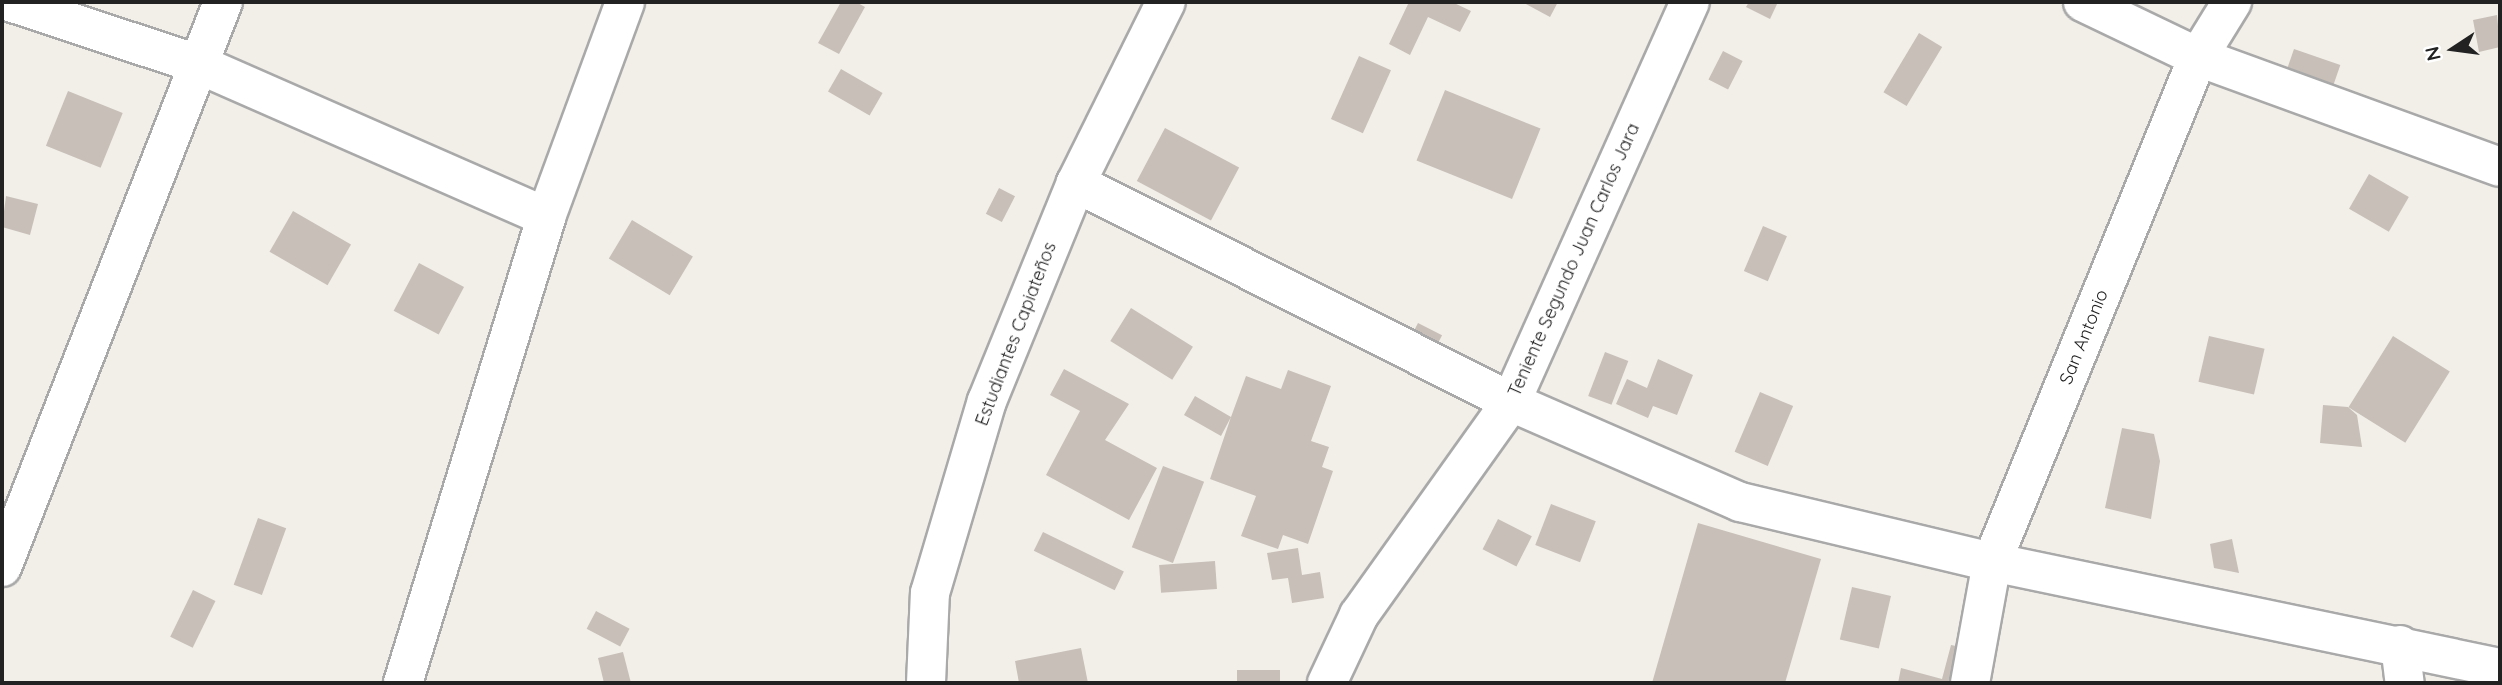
<!DOCTYPE html>
<meta charset="utf-8">
<style>
body{margin:0}
#map{position:relative;width:2502px;height:685px;overflow:hidden;background:#f2efe9;font-family:Quicksand,sans-serif}
div>[style]{position:absolute}
[style*='--x']{left:calc(var(--x)*1px);top:calc(var(--y)*1px);width:calc(var(--w)*1px);rotate:calc(var(--a)*1deg)}
.building>*{inset:0;background:#c7bfb8;transform-origin:0 0}
.roads{filter:drop-shadow(2px 0 #a9a9a9) drop-shadow(-2px 0 #a9a9a9) drop-shadow(0 2px #a9a9a9) drop-shadow(0 -2px #a9a9a9)}
.minor>*{height:38px;margin:-19px;padding:0 19px;transform-origin:19px;border-radius:19px;background:#fff}
span{translate:-50% -50%;white-space:nowrap;text-align:center;line-height:1.15;-webkit-text-stroke:7px #fff;paint-order:stroke}
.street-label{font-size:18px;color:#222}
.frame{position:absolute;inset:0;border:4px solid #222;pointer-events:none}
.north{position:absolute;left:2418px;top:14px;width:70px;height:70px;-webkit-text-stroke:5px #fff;paint-order:stroke;rotate:257deg;font-size:19px;font-weight:700;line-height:28px;text-align:center;color:#222}
.north::after{content:'';display:block;margin:auto;width:24px;height:32px;background:#222;clip-path:polygon(50% 0,100% 100%,50% 72%,0 100%)}
</style>
<div id="map">
<div class="building">
<div style="clip-path:polygon(841px 2px,856px 2px,865px 7px,839px 54px,818px 43px)"></div>
<div style="clip-path:polygon(1409px 2px,1452px 2px,1471px 11px,1460px 32px,1428px 17px,1410px 55px,1389px 44px)"></div>
<div style="clip-path:polygon(1522px 2px,1558px 2px,1550px 17px)"></div>
<div style="clip-path:polygon(1749px 2px,1778px 2px,1770px 19px,1746px 7px)"></div>
<div style="clip-path:polygon(2497px 15px,2500px 47px,2479px 52px,2473px 20px)"></div>
<div style="left:1919px;top:33px;width:27px;height:69px;rotate:31deg"></div>
<div style="left:2294px;top:49px;width:49px;height:21px;rotate:19deg"></div>
<div style="left:1723px;top:51px;width:22px;height:32px;rotate:27deg"></div>
<div style="left:1359px;top:56px;width:35px;height:69px;rotate:24deg"></div>
<div style="left:841px;top:69px;width:48px;height:26px;rotate:30deg"></div>
<div style="left:1445px;top:90px;width:103px;height:76px;rotate:22deg"></div>
<div style="left:68px;top:91px;width:59px;height:59px;rotate:22deg"></div>
<div style="left:1165px;top:128px;width:84px;height:60px;rotate:28deg"></div>
<div style="left:2369px;top:174px;width:46px;height:40px;rotate:30deg"></div>
<div style="left:999px;top:188px;width:18px;height:29px;rotate:27deg"></div>
<div style="clip-path:polygon(6px 196px,38px 204px,30px 235px,2px 227px)"></div>
<div style="left:293px;top:211px;width:67px;height:47px;rotate:30deg"></div>
<div style="left:632px;top:220px;width:71px;height:45px;rotate:31deg"></div>
<div style="left:1763px;top:226px;width:26px;height:49px;rotate:23deg"></div>
<div style="left:419px;top:263px;width:51px;height:54px;rotate:28deg"></div>
<div style="left:1131px;top:308px;width:73px;height:39px;rotate:32deg"></div>
<div style="left:1418px;top:323px;width:27px;height:22px;rotate:27deg"></div>
<div style="left:2209px;top:336px;width:57px;height:47px;rotate:13deg"></div>
<div style="left:2393px;top:336px;width:67px;height:84px;rotate:32deg"></div>
<div style="left:1605px;top:352px;width:25px;height:47px;rotate:21deg"></div>
<div style="clip-path:polygon(1658px 359px,1693px 375px,1677px 415px,1653px 406px,1648px 418px,1616px 404px,1627px 379px,1647px 388px)"></div>
<div style="clip-path:polygon(1064px 369px,1129px 404px,1105px 440px,1157px 468px,1129px 520px,1046px 475px,1080px 411px,1050px 395px)"></div>
<div style="clip-path:polygon(1288px 370px,1331px 386px,1311px 441px,1329px 447px,1322px 467px,1333px 471px,1308px 544px,1283px 535px,1278px 549px,1241px 536px,1256px 496px,1210px 479px,1231px 417px,1221px 436px,1184px 415px,1195px 396px,1231px 417px,1246px 376px,1281px 389px)"></div>
<div style="left:1760px;top:392px;width:36px;height:65px;rotate:23deg"></div>
<div style="clip-path:polygon(2323px 405px,2348px 407px,2357px 415px,2362px 447px,2320px 443px)"></div>
<div style="clip-path:polygon(2122px 428px,2154px 434px,2160px 461px,2151px 519px,2105px 508px)"></div>
<div style="left:1163px;top:466px;width:44px;height:87px;rotate:21deg"></div>
<div style="left:1551px;top:504px;width:48px;height:44px;rotate:21deg"></div>
<div style="left:258px;top:518px;width:30px;height:71px;rotate:20deg"></div>
<div style="left:1498px;top:519px;width:38px;height:34px;rotate:27deg"></div>
<div style="clip-path:polygon(1698px 523px,1821px 559px,1785px 683px,1652px 683px)"></div>
<div style="left:1043px;top:532px;width:90px;height:21px;rotate:26deg"></div>
<div style="clip-path:polygon(2232px 539px,2239px 573px,2214px 568px,2210px 544px)"></div>
<div style="clip-path:polygon(1298px 548px,1302px 575px,1320px 572px,1324px 598px,1292px 603px,1288px 578px,1272px 580px,1267px 553px)"></div>
<div style="left:1215px;top:561px;width:28px;height:56px;rotate:86deg"></div>
<div style="left:1852px;top:587px;width:40px;height:54px;rotate:13deg"></div>
<div style="left:193px;top:590px;width:25px;height:52px;rotate:26deg"></div>
<div style="left:596px;top:611px;width:38px;height:20px;rotate:28deg"></div>
<div style="clip-path:polygon(1951px 645px,1966px 648px,1958px 683px,1898px 683px,1901px 668px,1942px 679px)"></div>
<div style="clip-path:polygon(1081px 648px,1088px 683px,1019px 683px,1015px 661px)"></div>
<div style="clip-path:polygon(623px 652px,631px 683px,604px 683px,598px 658px)"></div>
<div style="left:1237px;top:670px;width:43px;height:13px"></div>
</div>
<div class="roads">
<div class="minor">
<div style="--x:10;--y:2;--w:198;--a:18.3"></div>
<div style="--x:198;--y:64;--w:380;--a:23.7"></div>
<div style="--x:2083;--y:2;--w:127;--a:25.6"></div>
<div style="--x:2198;--y:57;--w:321;--a:20"></div>
<div style="--x:1076;--y:183;--w:487;--a:26.7"></div>
<div style="--x:1511;--y:402;--w:250;--a:23.6"></div>
<div style="--x:1740;--y:502;--w:259;--a:13.4"></div>
<div style="--x:1992;--y:562;--w:519;--a:11.79"></div>
<div style="--x:2;--y:567;--w:607;--a:-68.64"></div>
<div style="--x:2400;--y:645;--w:38;--a:83"></div>
<div style="--x:403;--y:683;--w:487;--a:-72.9"></div>
<div style="--x:546;--y:217;--w:229;--a:-69.8"></div>
<div style="--x:926;--y:683;--w:90;--a:-87.5"></div>
<div style="--x:930;--y:593;--w:200;--a:-73.5"></div>
<div style="--x:987;--y:401;--w:235;--a:-67.8"></div>
<div style="--x:1076;--y:183;--w:202;--a:-63.6"></div>
<div style="--x:1327;--y:683;--w:75;--a:-64.8"></div>
<div style="--x:1359;--y:615;--w:262;--a:-54.5"></div>
<div style="--x:1511;--y:402;--w:438;--a:-65.9"></div>
<div style="--x:1970;--y:683;--w:123;--a:-79.7"></div>
<div style="--x:1992;--y:562;--w:545;--a:-67.81"></div>
<div style="--x:2198;--y:57;--w:65;--a:-58.3"></div>
</div>
</div>
<div class="street-label">
<span style="left:1574px;top:260px;rotate:-66deg">Teniente Segundo Juan Carlos Jara</span>
<span style="left:1016px;top:334px;rotate:-69deg">Estudiantes Capiateños</span>
<span style="left:2084px;top:337px;rotate:-68deg">San Antonio</span>
</div>
<div class="frame"></div>
<div class="north">N</div>
</div>
